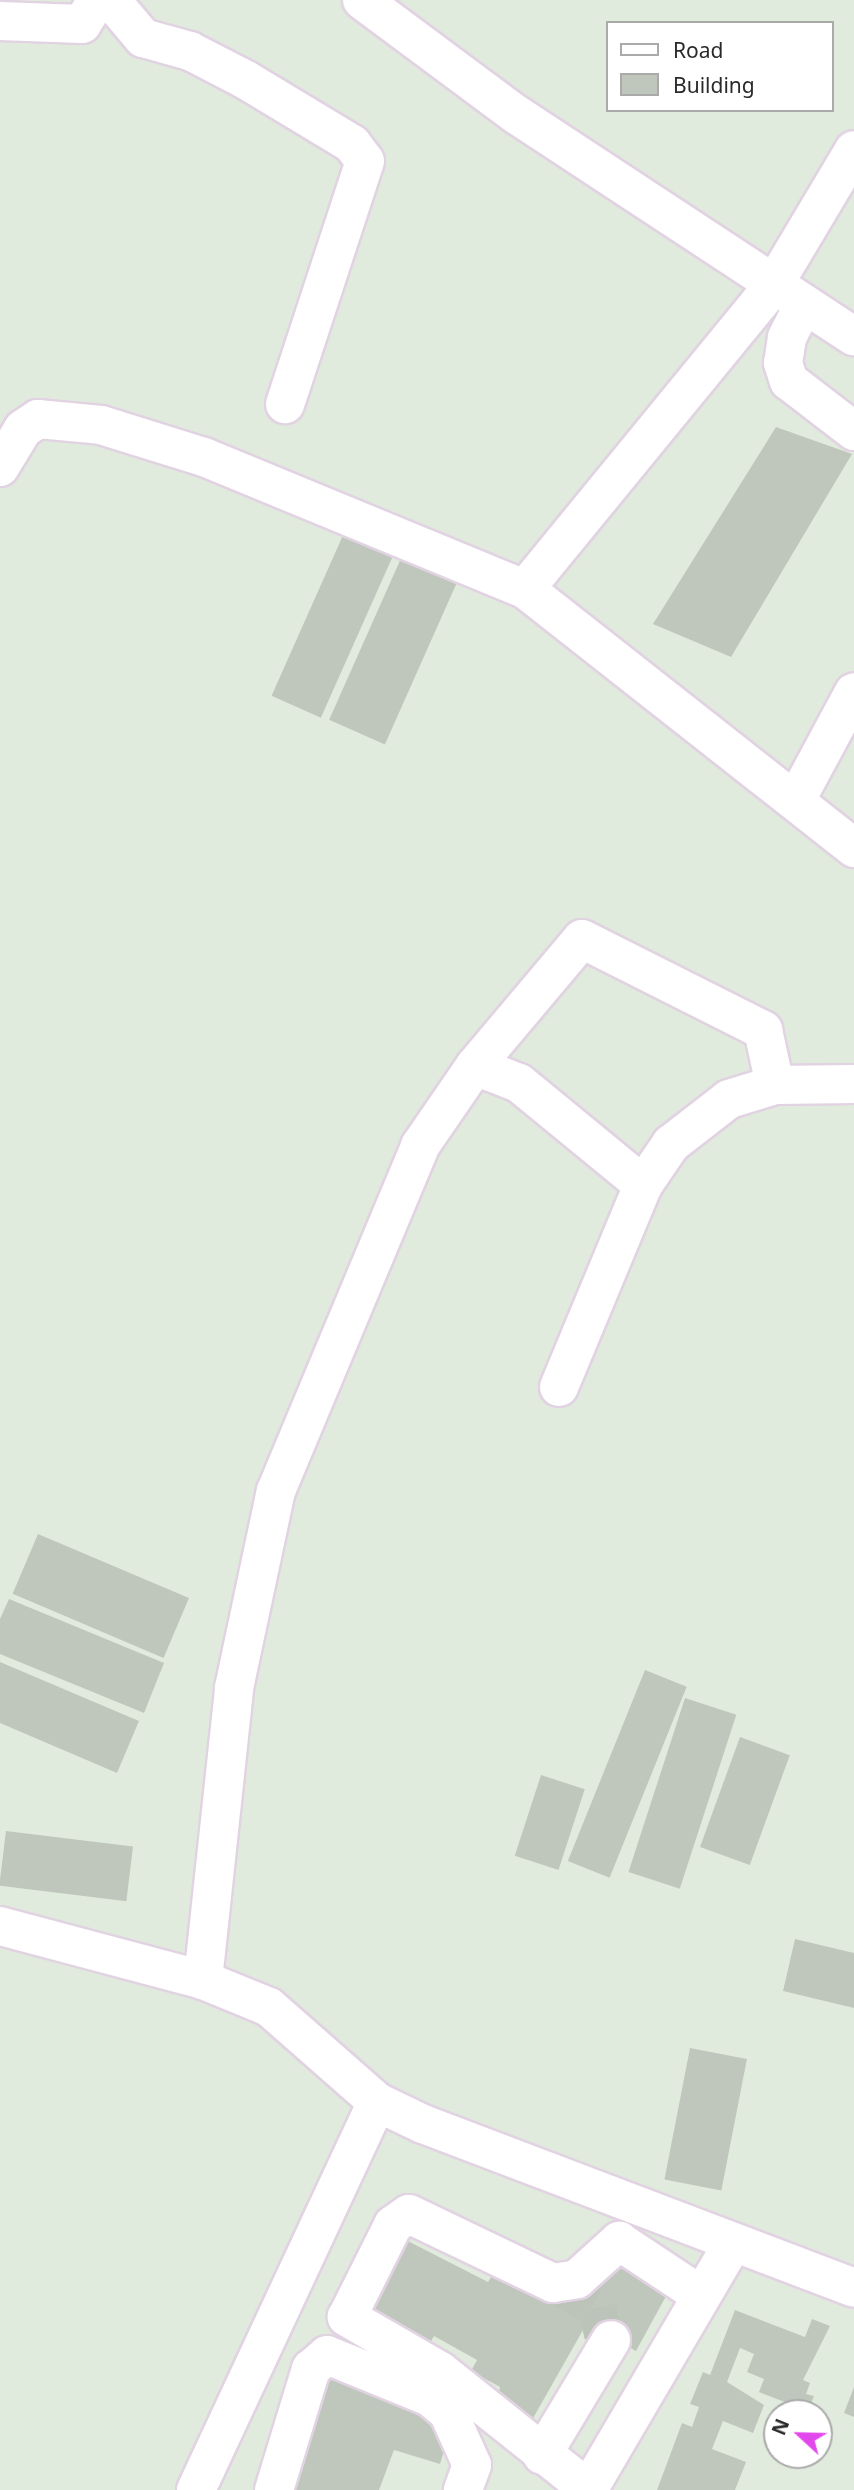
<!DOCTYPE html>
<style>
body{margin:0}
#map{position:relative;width:854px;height:2490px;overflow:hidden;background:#e1ebdd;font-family:"Noto Sans",sans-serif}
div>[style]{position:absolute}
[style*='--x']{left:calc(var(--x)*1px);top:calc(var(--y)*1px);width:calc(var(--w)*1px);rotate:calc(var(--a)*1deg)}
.building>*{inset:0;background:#bfc7bd;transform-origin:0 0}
.minor-tunnel>*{height:38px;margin-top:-19px;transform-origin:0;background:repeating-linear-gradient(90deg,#bcc4b9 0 38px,transparent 0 57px)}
.roads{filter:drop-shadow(2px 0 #e1d3e2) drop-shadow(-2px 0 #e1d3e2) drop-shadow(0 2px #e1d3e2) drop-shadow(0 -2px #e1d3e2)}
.minor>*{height:38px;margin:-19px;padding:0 19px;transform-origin:19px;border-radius:19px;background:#fff}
span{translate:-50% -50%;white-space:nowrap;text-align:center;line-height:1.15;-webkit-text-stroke:5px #fff;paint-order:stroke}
.legend{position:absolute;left:606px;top:21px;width:228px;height:91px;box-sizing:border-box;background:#fff;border:2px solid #aaa;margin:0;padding:9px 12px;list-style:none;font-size:21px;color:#2a2a2a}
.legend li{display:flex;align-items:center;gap:14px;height:35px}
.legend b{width:35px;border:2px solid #aaa}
.north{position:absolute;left:763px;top:2399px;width:70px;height:70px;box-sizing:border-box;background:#fff;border:2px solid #aaa;border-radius:50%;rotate:292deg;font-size:19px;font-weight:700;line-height:28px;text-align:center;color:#2a2a2a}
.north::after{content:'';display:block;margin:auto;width:24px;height:32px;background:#e249ec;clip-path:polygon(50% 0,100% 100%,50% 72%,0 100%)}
</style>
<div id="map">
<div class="building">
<div style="clip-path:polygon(776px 427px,852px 454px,731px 657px,653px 624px)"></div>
<div style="left:348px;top:524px;width:54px;height:188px;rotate:24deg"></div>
<div style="left:406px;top:547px;width:61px;height:189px;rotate:24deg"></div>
<div style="left:38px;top:1534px;width:164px;height:65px;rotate:23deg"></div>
<div style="clip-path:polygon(9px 1599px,164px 1663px,144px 1713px,0 1654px,0 1619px)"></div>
<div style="clip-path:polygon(0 1662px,139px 1721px,117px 1773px,0 1723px)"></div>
<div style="left:645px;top:1670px;width:45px;height:206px;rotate:22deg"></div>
<div style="left:685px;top:1698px;width:54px;height:183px;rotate:18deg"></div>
<div style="left:740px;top:1737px;width:53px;height:117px;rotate:20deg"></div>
<div style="left:541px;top:1775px;width:46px;height:85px;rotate:18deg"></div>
<div style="left:6px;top:1831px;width:128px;height:55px;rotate:7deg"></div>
<div style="clip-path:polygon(795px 1939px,854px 1953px,854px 2008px,783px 1991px)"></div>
<div style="left:690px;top:2048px;width:58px;height:134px;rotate:11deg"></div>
<div style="clip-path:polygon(400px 2237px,488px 2282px,498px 2266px,590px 2303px,619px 2252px,667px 2287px,665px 2298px,636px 2351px,587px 2323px,532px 2420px,497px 2400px,500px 2387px,471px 2371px,477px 2360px,434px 2336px,424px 2353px,356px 2310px)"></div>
<div style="clip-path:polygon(735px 2310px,805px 2337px,812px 2319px,830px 2326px,803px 2380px,810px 2383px,806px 2394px,814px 2396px,808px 2411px,759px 2392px,764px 2379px,747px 2372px,754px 2354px,740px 2348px,727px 2382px,764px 2405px,753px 2433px,723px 2421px,712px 2449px,746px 2462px,735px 2490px,657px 2490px,682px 2423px,692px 2427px,699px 2407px,690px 2404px,703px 2372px,710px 2375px)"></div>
<div style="clip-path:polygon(317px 2373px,434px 2410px,430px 2423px,450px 2431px,440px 2464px,394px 2450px,379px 2490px,289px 2490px)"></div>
<div style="clip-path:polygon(854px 2387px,854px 2417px,844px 2413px)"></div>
</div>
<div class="minor-tunnel">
<div style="--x:559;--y:2287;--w:43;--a:28.9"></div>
<div style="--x:597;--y:2308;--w:28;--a:77"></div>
</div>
<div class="roads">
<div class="minor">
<div style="--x:111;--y:0;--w:50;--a:49.9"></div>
<div style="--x:143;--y:38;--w:49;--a:15.5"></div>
<div style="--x:190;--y:51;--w:63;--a:27.4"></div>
<div style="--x:246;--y:80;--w:124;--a:31.1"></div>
<div style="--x:352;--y:144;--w:21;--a:53"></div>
<div style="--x:365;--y:161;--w:256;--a:108.2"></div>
<div style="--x:362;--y:0;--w:193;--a:36.6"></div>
<div style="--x:517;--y:115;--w:403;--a:33.3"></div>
<div style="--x:0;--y:21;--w:82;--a:2.1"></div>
<div style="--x:82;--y:24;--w:28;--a:-58"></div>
<div style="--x:804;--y:304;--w:38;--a:117"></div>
<div style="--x:787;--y:338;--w:25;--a:99"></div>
<div style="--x:783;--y:363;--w:19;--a:72"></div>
<div style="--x:789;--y:381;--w:82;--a:37.6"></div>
<div style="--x:0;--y:467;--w:44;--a:-58.8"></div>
<div style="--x:23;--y:429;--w:18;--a:-34"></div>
<div style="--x:38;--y:419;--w:63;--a:5.4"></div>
<div style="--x:101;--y:425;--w:108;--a:17.3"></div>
<div style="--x:204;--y:457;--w:347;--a:22.4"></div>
<div style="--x:525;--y:589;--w:419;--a:38.2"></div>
<div style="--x:525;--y:589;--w:392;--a:-50.7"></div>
<div style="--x:773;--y:286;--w:158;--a:-59.2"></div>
<div style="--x:797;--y:798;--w:120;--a:-61.7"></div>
<div style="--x:475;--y:1066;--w:166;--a:-49.9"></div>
<div style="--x:582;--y:939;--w:203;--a:26.7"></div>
<div style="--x:763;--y:1030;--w:56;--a:77.7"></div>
<div style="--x:559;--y:1387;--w:219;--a:-67.4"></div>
<div style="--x:643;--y:1185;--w:50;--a:-55.7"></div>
<div style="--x:671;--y:1144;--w:73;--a:-37.8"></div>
<div style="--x:729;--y:1099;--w:48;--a:-16.9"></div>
<div style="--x:775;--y:1085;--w:79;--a:-0.7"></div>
<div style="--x:0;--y:1926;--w:210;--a:14.9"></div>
<div style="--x:203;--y:1980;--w:71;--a:22.2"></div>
<div style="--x:269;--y:2007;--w:144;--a:41.3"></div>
<div style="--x:377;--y:2102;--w:51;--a:25.6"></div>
<div style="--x:423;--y:2124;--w:461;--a:20.8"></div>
<div style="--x:203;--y:1980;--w:294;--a:-83.9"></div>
<div style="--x:234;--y:1688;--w:201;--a:-78"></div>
<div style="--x:276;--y:1491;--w:374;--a:-67.3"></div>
<div style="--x:420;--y:1146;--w:97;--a:-55.5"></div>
<div style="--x:475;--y:1066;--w:47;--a:21.1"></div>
<div style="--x:519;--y:1083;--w:161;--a:39.4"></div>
<div style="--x:542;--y:2455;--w:134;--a:-59"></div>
<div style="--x:588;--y:2489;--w:189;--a:-141.4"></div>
<div style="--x:440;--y:2371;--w:108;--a:-149.9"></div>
<div style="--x:347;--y:2317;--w:103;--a:-63.4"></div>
<div style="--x:393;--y:2225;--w:19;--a:-35"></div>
<div style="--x:409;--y:2214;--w:160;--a:25.6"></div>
<div style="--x:553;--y:2283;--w:24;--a:-9"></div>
<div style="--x:577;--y:2279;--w:57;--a:-42.1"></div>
<div style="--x:619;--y:2241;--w:96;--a:33.5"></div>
<div style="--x:196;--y:2490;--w:428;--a:-65"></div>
<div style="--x:274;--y:2490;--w:127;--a:-73"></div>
<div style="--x:311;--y:2369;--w:21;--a:-41"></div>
<div style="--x:327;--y:2355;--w:111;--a:22.2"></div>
<div style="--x:430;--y:2397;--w:23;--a:40"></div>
<div style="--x:448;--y:2412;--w:58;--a:65.6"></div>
<div style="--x:472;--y:2465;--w:27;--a:110"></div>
<div style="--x:588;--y:2490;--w:283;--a:-59.6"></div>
</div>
</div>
<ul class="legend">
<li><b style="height:9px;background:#fff"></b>Road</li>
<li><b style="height:19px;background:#bfc7bd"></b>Building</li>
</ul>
<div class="north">N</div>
</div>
